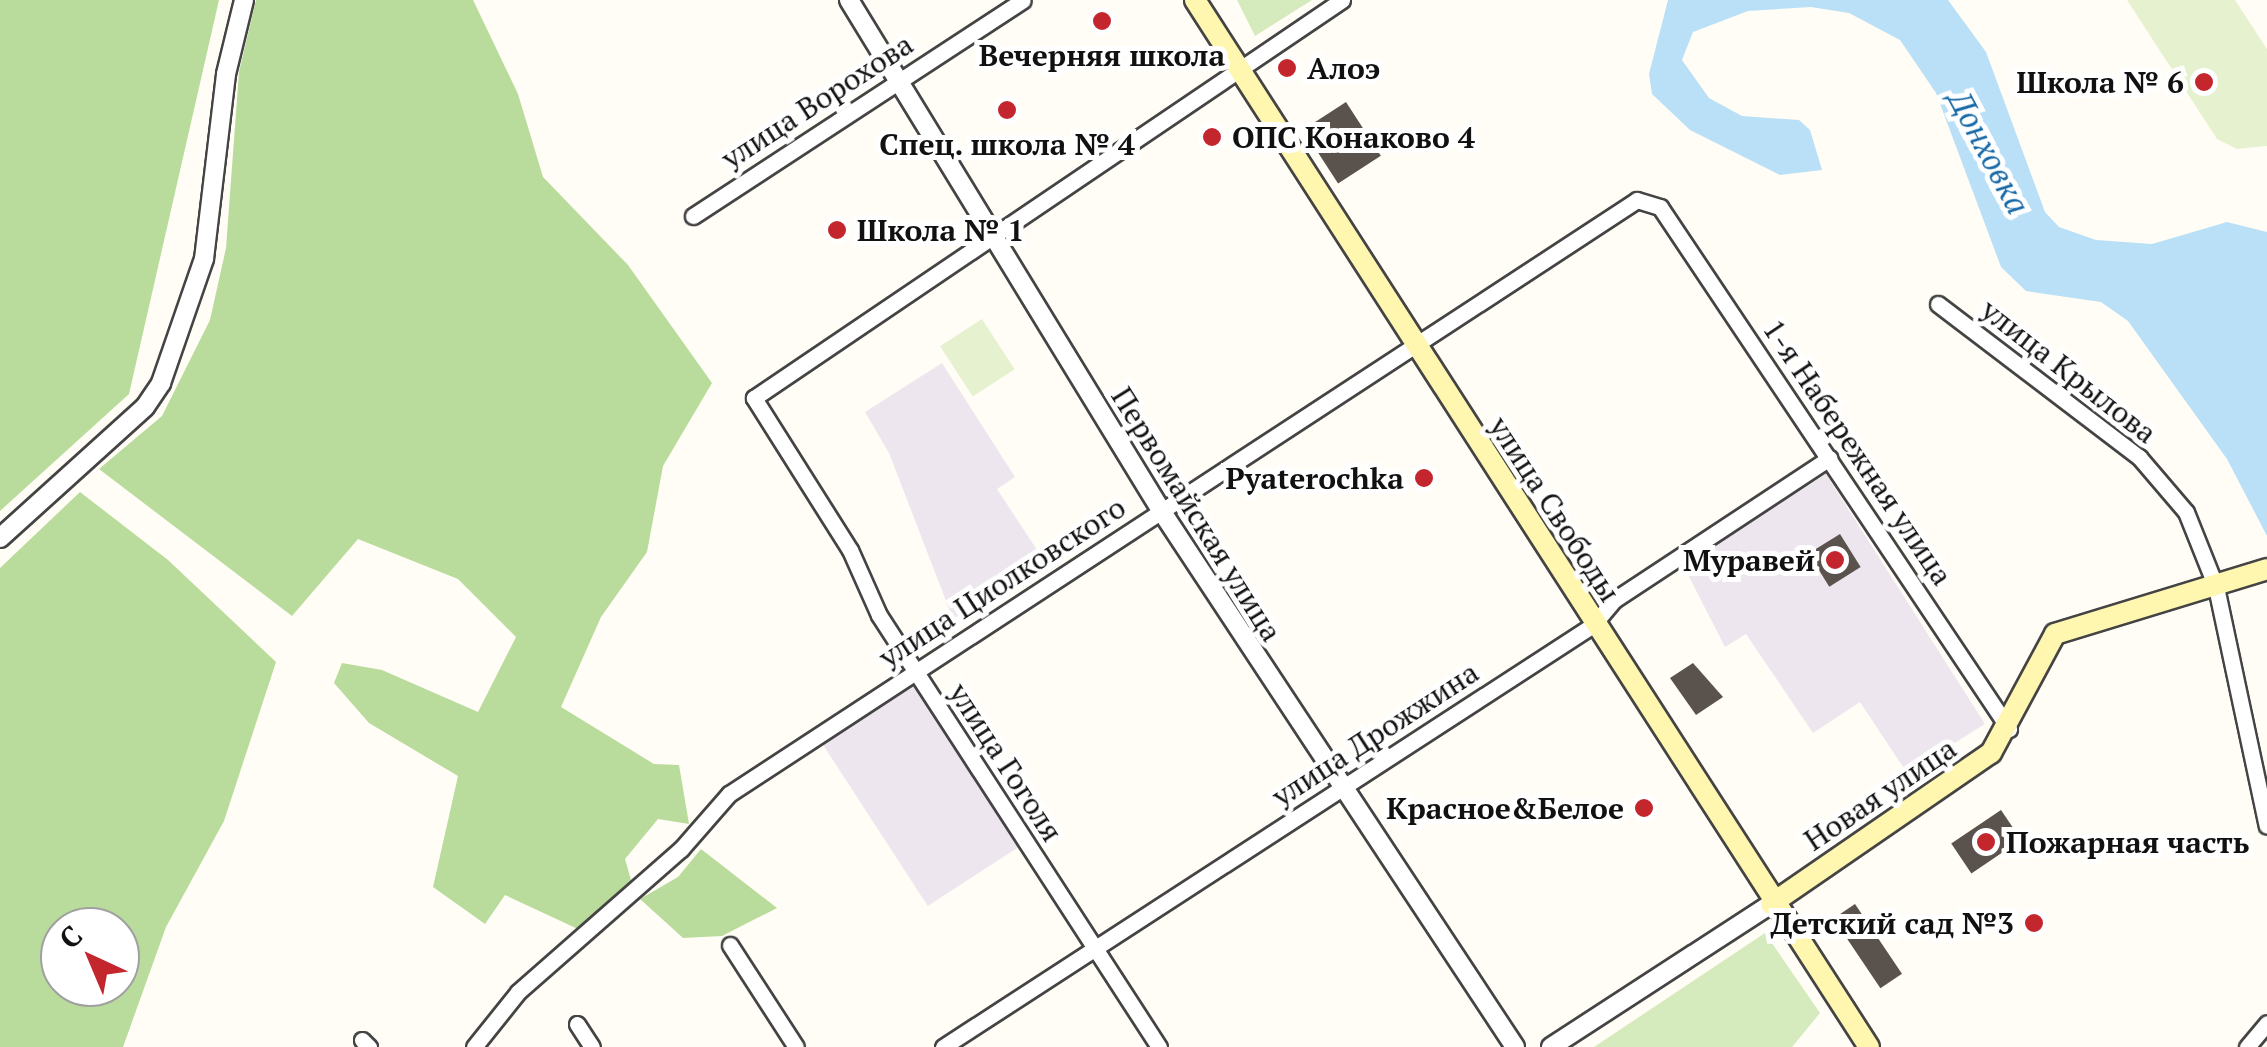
<!DOCTYPE html>
<meta charset="utf-8">
<style>
body{margin:0}
#map{position:relative;width:2267px;height:1047px;overflow:hidden;background:#fffdf5;font-family:"PT Serif",serif}
div>[style]{position:absolute}
[style*='--x']{left:calc(var(--x)*1px);top:calc(var(--y)*1px);width:calc(var(--w)*1px);rotate:calc(var(--a)*1deg)}
.industrial>*{inset:0;background:#eee6ef;transform-origin:0 0}
.green>*{inset:0;background:#d5ebbd}
.forest>*{inset:0;background:#b9dc9c}
.pitch>*{inset:0;background:#e6f2cf;transform-origin:0 0}
.water>*{inset:0;background:#b9e0f7}
.building>*{inset:0;background:#5a524d;transform-origin:0 0}
.roads{filter:drop-shadow(2px 0 #444) drop-shadow(-2px 0 #444) drop-shadow(0 2px #444) drop-shadow(0 -2px #444)}
.minor>*{height:15px;margin:-7.5px;padding:0 7.5px;transform-origin:7.5px;border-radius:7.5px;background:#fff}
.tertiary>*{height:18px;margin:-9px;padding:0 9px;transform-origin:9px;border-radius:9px;background:#fff}
.secondary>*{height:20px;margin:-10px;padding:0 10px;transform-origin:10px;border-radius:10px;background:#fff6b0}
.dots>*{width:28px;height:28px;translate:-50% -50%;box-sizing:border-box;border:5px solid #fff;border-radius:50%}
span{translate:-50% -50%;white-space:nowrap;text-align:center;line-height:1.15;-webkit-text-stroke:10px #fff;paint-order:stroke}
.poi-label{font-size:30px;color:#111;font-weight:700}
.left{translate:0 -50%;text-align:left}
.right{translate:-100% -50%;text-align:right}
.street-label{font-size:30px;color:#111}
.water-label{font-size:32px;color:#1768a6;font-style:italic}
.north{position:absolute;left:40px;top:907px;width:100px;height:100px;box-sizing:border-box;background:#fff;border:2px solid #a0a0a0;border-radius:50%;rotate:316deg;font-size:28px;font-weight:700;line-height:40px;text-align:center;color:#111}
.north::after{content:'';display:block;margin:auto;width:35px;height:45px;background:#c4262e;clip-path:polygon(50% 0,100% 100%,50% 72%,0 100%)}
</style>
<div id="map">
<div class="industrial">
<div style="clip-path:polygon(942px 363px,1015px 477px,997px 489px,1045px 562px,953px 619px,889px 453px,865px 412px)"></div>
<div style="clip-path:polygon(1826px 474px,1985px 724px,1907px 773px,1860px 702px,1813px 733px,1746px 634px,1725px 647px,1683px 565px)"></div>
<div style="left:911px;top:682px;width:197px;height:108px;rotate:57deg"></div>
</div>
<div class="green">
<div style="clip-path:polygon(1237px 0,1312px 0,1255px 36px)"></div>
<div style="clip-path:polygon(1765px 933px,1820px 1013px,1792px 1047px,1594px 1047px)"></div>
</div>
<div class="forest">
<div style="clip-path:polygon(0 0,219px 0,129px 394px,0 511px)"></div>
<div style="clip-path:polygon(256px 0,473px 0,518px 94px,543px 177px,628px 265px,712px 383px,663px 466px,647px 552px,601px 617px,561px 707px,654px 764px,679px 765px,689px 824px,658px 819px,625px 859px,633px 887px,580px 930px,505px 895px,485px 924px,433px 887px,458px 776px,369px 723px,334px 683px,342px 663px,382px 670px,478px 712px,516px 637px,458px 579px,358px 539px,292px 616px,99px 469px,162px 416px,210px 320px,226px 248px,239px 72px)"></div>
<div style="clip-path:polygon(evenodd,80px 492px,168px 560px,276px 662px,224px 821px,166px 927px,123px 1047px,0 1047px,0 568px,80px 492px,60px 927px,120px 927px,120px 987px,60px 987px,60px 927px)"></div>
<div style="clip-path:polygon(701px 849px,777px 908px,722px 936px,683px 938px,640px 899px,678px 877px)"></div>
</div>
<div class="pitch">
<div style="clip-path:polygon(2127px 0,2235px 0,2267px 49px,2267px 146px,2237px 149px,2217px 139px)"></div>
<div style="left:982px;top:319px;width:60px;height:50px;rotate:57deg"></div>
</div>
<div class="water">
<div style="clip-path:polygon(1668px 0,1948px 0,1986px 52px,2045px 212px,2059px 227px,2096px 240px,2152px 244px,2227px 222px,2267px 232px,2267px 536px,2227px 459px,2128px 321px,2101px 302px,2026px 291px,2001px 267px,1936px 93px,1900px 40px,1849px 13px,1811px 7px,1748px 11px,1693px 32px,1682px 60px,1709px 98px,1742px 116px,1799px 120px,1810px 130px,1822px 170px,1780px 175px,1690px 130px,1652px 94px,1649px 74px)"></div>
</div>
<div class="building">
<div style="left:1346px;top:102px;width:64px;height:51px;rotate:57deg"></div>
<div style="left:1840px;top:534px;width:39px;height:37px;rotate:58deg"></div>
<div style="clip-path:polygon(1693px 663px,1723px 697px,1696px 715px,1670px 678px)"></div>
<div style="left:2001px;top:810px;width:36px;height:60px;rotate:56deg"></div>
<div style="left:1855px;top:904px;width:84px;height:26px;rotate:56deg"></div>
</div>
<div class="roads">
<div class="minor">
<div style="--x:693;--y:216;--w:394;--a:-33.2"></div>
<div style="--x:1938;--y:304;--w:253;--a:37.3"></div>
<div style="--x:2139;--y:457;--w:72;--a:49.5"></div>
<div style="--x:2186;--y:512;--w:81;--a:68.2"></div>
<div style="--x:2216;--y:587;--w:244;--a:78"></div>
<div style="--x:730;--y:945;--w:121;--a:57.1"></div>
<div style="--x:577;--y:1024;--w:27;--a:57"></div>
<div style="--x:362;--y:1040;--w:10;--a:45"></div>
<div style="--x:474;--y:1047;--w:70;--a:-51.3"></div>
<div style="--x:518;--y:992;--w:217;--a:-41.3"></div>
<div style="--x:681;--y:849;--w:73;--a:-48.9"></div>
<div style="--x:729;--y:794;--w:1085;--a:-33.19"></div>
<div style="--x:1637;--y:200;--w:24;--a:17"></div>
<div style="--x:1660;--y:207;--w:628;--a:56.23"></div>
<div style="--x:943;--y:1047;--w:775;--a:-32.99"></div>
<div style="--x:1593;--y:625;--w:33;--a:-50"></div>
<div style="--x:1614;--y:600;--w:258;--a:-33.4"></div>
<div style="--x:1159;--y:1047;--w:515;--a:-122.95"></div>
<div style="--x:879;--y:615;--w:71;--a:-114"></div>
<div style="--x:850;--y:550;--w:180;--a:-122.3"></div>
<div style="--x:754;--y:398;--w:710;--a:-34.09"></div>
<div style="--x:2247;--y:1047;--w:31;--a:-50"></div>
</div>
<div class="tertiary">
<div style="--x:849;--y:0;--w:600;--a:58.56"></div>
<div style="--x:1162;--y:512;--w:641;--a:56.58"></div>
<div style="--x:0;--y:538;--w:195;--a:-42.1"></div>
<div style="--x:145;--y:407;--w:29;--a:-56"></div>
<div style="--x:161;--y:383;--w:131;--a:-70.9"></div>
<div style="--x:204;--y:259;--w:186;--a:-83.2"></div>
<div style="--x:226;--y:74;--w:76;--a:-76.3"></div>
<div style="--x:1551;--y:1047;--w:262;--a:-33"></div>
</div>
<div class="secondary">
<div style="--x:1195;--y:0;--w:1245;--a:57.23"></div>
<div style="--x:1771;--y:904;--w:267;--a:-34.5"></div>
<div style="--x:1991;--y:753;--w:135;--a:-61.7"></div>
<div style="--x:2055;--y:634;--w:222;--a:-17"></div>
</div>
</div>
<div class="dots">
<div style="left:1102px;top:21px;background:#c4262e"></div>
<div style="left:1287px;top:68px;background:#c4262e"></div>
<div style="left:2204px;top:82px;background:#c4262e"></div>
<div style="left:1007px;top:110px;background:#c4262e"></div>
<div style="left:1212px;top:137px;background:#c4262e"></div>
<div style="left:837px;top:230px;background:#c4262e"></div>
<div style="left:1424px;top:478px;background:#c4262e"></div>
<div style="left:1835px;top:560px;background:#c4262e"></div>
<div style="left:1644px;top:808px;background:#c4262e"></div>
<div style="left:1986px;top:842px;background:#c4262e"></div>
<div style="left:2034px;top:923px;background:#c4262e"></div>
</div>
<div class="poi-label">
<span style="left:1102px;top:55px">Вечерняя школа</span>
<span class="left" style="left:1307px;top:68px">Алоэ</span>
<span class="right" style="left:2184px;top:82px">Школа № 6</span>
<span class="left" style="left:1232px;top:137px">ОПС Конаково 4</span>
<span style="left:1007px;top:144px">Спец. школа № 4</span>
<span class="left" style="left:857px;top:230px">Школа № 1</span>
<span class="right" style="left:1404px;top:478px">Pyaterochka</span>
<span class="right" style="left:1815px;top:560px">Муравей</span>
<span class="right" style="left:1624px;top:808px">Красное&amp;Белое</span>
<span class="left" style="left:2006px;top:842px">Пожарная часть</span>
<span class="right" style="left:2014px;top:923px">Детский сад №3</span>
</div>
<div class="street-label">
<span style="left:817px;top:101px;rotate:-33deg">улица Ворохова</span>
<span style="left:2069px;top:371px;rotate:38deg">улица Крылова</span>
<span style="left:1858px;top:452px;rotate:56deg">1-я Набережная улица</span>
<span style="left:1555px;top:509px;rotate:57deg">улица Свободы</span>
<span style="left:1197px;top:514px;rotate:58deg">Первомайская улица</span>
<span style="left:1002px;top:582px;rotate:-33deg">улица Циолковского</span>
<span style="left:1375px;top:734px;rotate:-33deg">улица Дрожжина</span>
<span style="left:1006px;top:762px;rotate:57deg">улица Гоголя</span>
<span style="left:1880px;top:794px;rotate:-34deg">Новая улица</span>
</div>
<div class="water-label">
<span style="left:1989px;top:152px;rotate:62deg">Донховка</span>
</div>
<div class="north">С</div>
</div>
